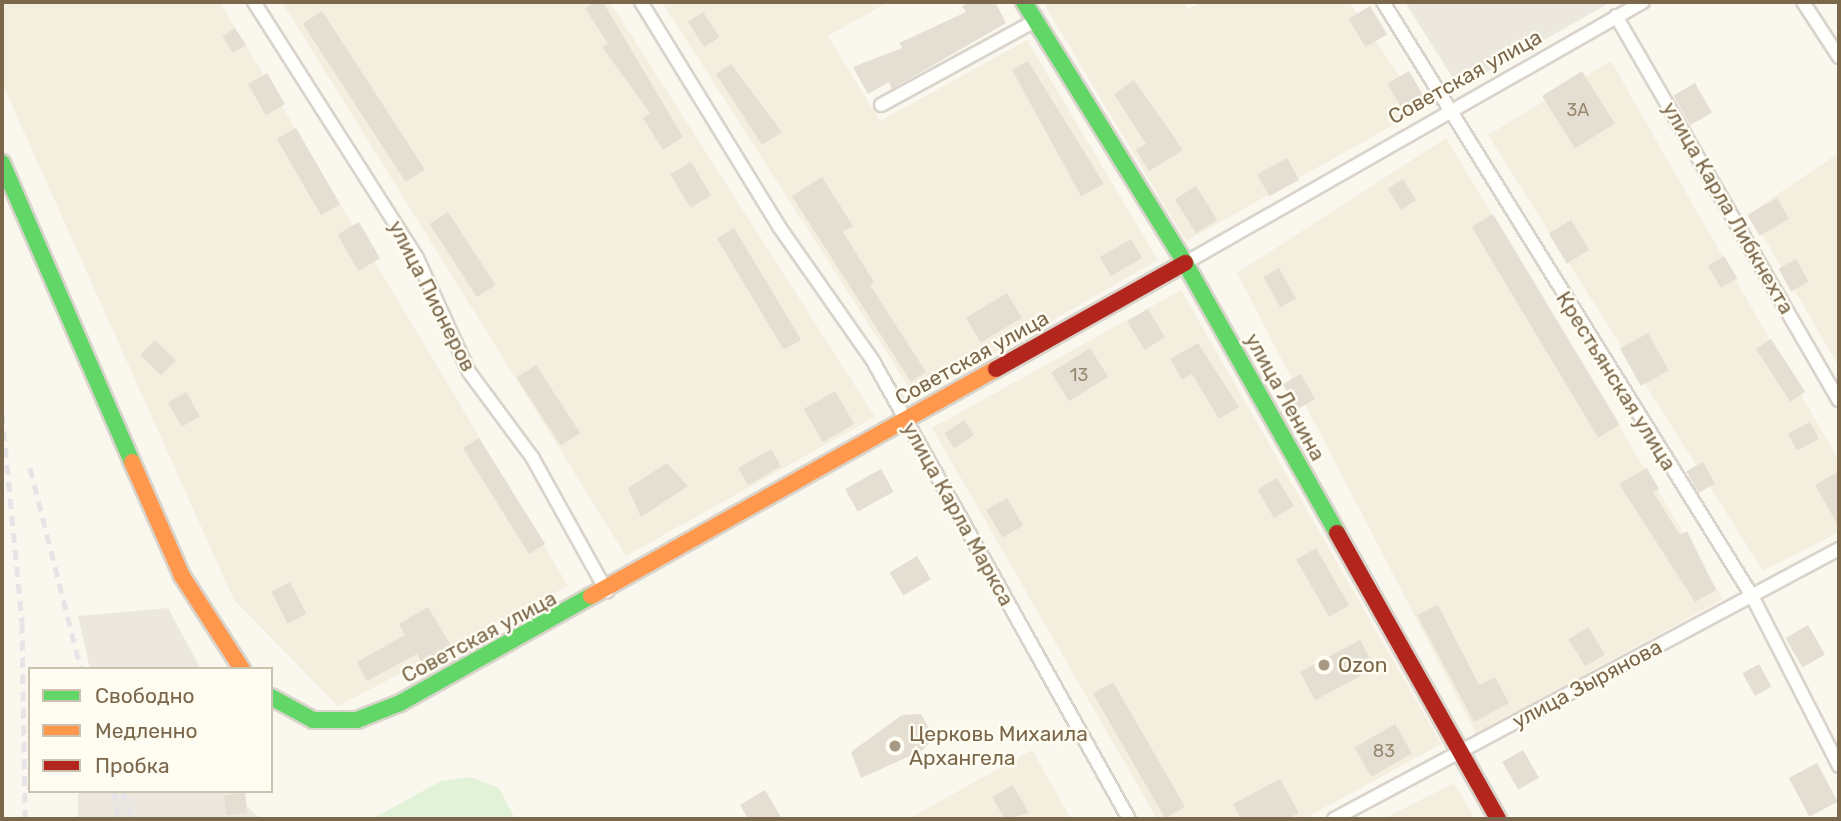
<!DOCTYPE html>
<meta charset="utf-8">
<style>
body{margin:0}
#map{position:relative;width:1841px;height:821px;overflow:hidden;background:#faf7ef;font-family:Rubik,sans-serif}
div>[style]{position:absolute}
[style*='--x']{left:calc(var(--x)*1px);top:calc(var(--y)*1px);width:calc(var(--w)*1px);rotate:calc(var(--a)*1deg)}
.residential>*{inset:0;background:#f4eede}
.industrial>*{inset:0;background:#ede8df}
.green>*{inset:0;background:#e2f2d9}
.building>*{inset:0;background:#e5dfd3;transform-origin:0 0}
.roads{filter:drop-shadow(2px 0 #d9d4cb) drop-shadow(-2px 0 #d9d4cb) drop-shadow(0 2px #d9d4cb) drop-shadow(0 -2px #d9d4cb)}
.street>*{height:12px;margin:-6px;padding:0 6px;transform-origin:6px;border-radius:6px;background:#fefefd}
.fast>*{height:16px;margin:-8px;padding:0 8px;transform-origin:8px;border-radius:8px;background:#63d668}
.slow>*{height:16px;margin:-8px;padding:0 8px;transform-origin:8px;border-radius:8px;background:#ff974d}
.jam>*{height:16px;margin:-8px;padding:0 8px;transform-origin:8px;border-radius:8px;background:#b3261e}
.rail>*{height:5px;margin-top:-2.5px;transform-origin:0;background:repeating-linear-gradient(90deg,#e7e3e6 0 10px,transparent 0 17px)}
.dots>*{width:19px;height:19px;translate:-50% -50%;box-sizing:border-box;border:4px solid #fffdf2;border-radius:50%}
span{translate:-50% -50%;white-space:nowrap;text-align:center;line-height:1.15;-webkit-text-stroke:5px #fffdf2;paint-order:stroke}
.number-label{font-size:18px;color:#988870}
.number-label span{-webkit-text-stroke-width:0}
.street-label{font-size:21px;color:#7b674b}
.poi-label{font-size:21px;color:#7b674b}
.left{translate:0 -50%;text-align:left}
.frame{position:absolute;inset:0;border:4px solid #7b674b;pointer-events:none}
.legend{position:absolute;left:28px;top:667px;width:245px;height:126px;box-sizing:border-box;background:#fffdf2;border:2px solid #cac1af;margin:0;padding:9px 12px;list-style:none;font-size:21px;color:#7b674b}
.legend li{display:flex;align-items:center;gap:14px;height:35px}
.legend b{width:35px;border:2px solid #cac1af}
</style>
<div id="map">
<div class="residential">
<div style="clip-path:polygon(2px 2px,220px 2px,568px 586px,338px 706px,234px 600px,2px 83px)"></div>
<div style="clip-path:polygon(282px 2px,610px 2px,875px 417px,626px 556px)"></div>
<div style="clip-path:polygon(662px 2px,888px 2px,828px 36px,880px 121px,1027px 40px,1158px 260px,916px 398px)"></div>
<div style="clip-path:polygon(1043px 2px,1183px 2px,1188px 9px,1202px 2px,1349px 2px,1422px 109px,1186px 241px)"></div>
<div style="clip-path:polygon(1611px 61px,1839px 461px,1839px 532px,1763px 571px,1488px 135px)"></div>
<div style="clip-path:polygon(1446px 138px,1723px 599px,1476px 734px,1237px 273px)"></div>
<div style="clip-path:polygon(1839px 153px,1839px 367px,1750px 213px)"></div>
<div style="clip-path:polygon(1181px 290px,1441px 744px,1304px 819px,1157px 819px,932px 428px)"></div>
<div style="clip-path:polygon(1032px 750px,1071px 819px,908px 819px)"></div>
<div style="clip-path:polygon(1454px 783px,1475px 819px,1383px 819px)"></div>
</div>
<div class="industrial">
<div style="clip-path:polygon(1405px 2px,1611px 2px,1459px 88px)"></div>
<div style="clip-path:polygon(168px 608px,201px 669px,90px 669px,78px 616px)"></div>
<div style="clip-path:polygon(78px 791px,245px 791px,247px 807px,261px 819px,78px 819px)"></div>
</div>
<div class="green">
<div style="clip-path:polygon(470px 777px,499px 788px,515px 819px,372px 819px,441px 781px)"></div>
</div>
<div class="building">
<div style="clip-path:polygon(595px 2px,603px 2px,683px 137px,663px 150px,643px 118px,650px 113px,602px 47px,608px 44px,585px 8px)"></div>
<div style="clip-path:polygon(970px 2px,995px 2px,1006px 23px,892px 89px,889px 82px,868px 94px,853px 67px,902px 48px,899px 43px,966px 12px,962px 6px)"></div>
<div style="left:1370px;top:6px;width:33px;height:25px;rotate:59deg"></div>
<div style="left:322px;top:11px;width:189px;height:23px;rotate:57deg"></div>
<div style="left:703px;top:12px;width:30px;height:18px;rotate:57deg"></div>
<div style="left:235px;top:28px;width:20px;height:15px;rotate:57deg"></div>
<div style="clip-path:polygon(1028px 61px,1104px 184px,1081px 196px,1012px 70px)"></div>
<div style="clip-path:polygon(731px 64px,782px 132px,762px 145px,716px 74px)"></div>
<div style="left:1409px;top:71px;width:34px;height:25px;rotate:60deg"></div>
<div style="left:1582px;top:71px;width:62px;height:47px;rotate:58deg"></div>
<div style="left:267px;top:73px;width:36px;height:22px;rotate:60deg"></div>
<div style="clip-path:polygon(1134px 80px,1183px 150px,1149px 171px,1136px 150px,1146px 144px,1114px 94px)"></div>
<div style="left:1695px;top:83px;width:34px;height:25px;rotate:60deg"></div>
<div style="left:296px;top:128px;width:88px;height:22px;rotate:60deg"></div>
<div style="left:1287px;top:158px;width:25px;height:34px;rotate:61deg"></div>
<div style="left:691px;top:162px;width:39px;height:24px;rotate:59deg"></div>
<div style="clip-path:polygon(822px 177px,853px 226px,843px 232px,874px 282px,870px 285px,926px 372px,911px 382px,792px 196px)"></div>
<div style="left:1403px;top:179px;width:25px;height:18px;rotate:58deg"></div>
<div style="left:1196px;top:186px;width:40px;height:25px;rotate:58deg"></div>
<div style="left:1777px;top:198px;width:24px;height:34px;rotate:60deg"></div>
<div style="left:448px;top:212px;width:87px;height:22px;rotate:57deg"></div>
<div style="left:1493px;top:214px;width:246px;height:25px;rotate:59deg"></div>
<div style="left:1571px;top:220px;width:35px;height:26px;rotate:59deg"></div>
<div style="left:359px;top:222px;width:42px;height:25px;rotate:60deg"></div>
<div style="left:734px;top:228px;width:130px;height:20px;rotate:59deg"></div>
<div style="left:1131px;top:239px;width:22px;height:36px;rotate:60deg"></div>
<div style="left:1724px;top:256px;width:26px;height:19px;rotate:59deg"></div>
<div style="left:1796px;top:259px;width:26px;height:20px;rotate:61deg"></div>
<div style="left:1279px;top:268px;width:35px;height:18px;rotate:61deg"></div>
<div style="left:1007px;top:293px;width:29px;height:48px;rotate:59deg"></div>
<div style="left:1148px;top:309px;width:33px;height:24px;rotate:59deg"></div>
<div style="left:1648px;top:333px;width:43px;height:32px;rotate:61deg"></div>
<div style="left:1771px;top:339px;width:63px;height:18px;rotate:57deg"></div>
<div style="left:155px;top:340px;width:29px;height:21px;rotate:44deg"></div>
<div style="clip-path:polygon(1198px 343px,1239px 407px,1219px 419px,1192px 374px,1182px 380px,1170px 359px)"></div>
<div style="left:1090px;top:348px;width:34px;height:46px;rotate:58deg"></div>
<div style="left:536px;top:365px;width:81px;height:23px;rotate:57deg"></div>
<div style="left:1301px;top:374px;width:29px;height:21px;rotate:61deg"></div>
<div style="left:835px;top:391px;width:38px;height:36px;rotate:60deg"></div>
<div style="left:186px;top:392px;width:28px;height:21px;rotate:60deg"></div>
<div style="left:964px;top:420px;width:18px;height:24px;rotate:56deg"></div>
<div style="left:1810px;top:422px;width:19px;height:25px;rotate:62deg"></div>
<div style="left:479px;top:438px;width:125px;height:19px;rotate:58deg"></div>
<div style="left:771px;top:449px;width:20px;height:38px;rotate:60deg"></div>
<div style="left:1703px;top:462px;width:25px;height:19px;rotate:61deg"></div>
<div style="clip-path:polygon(667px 463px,688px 486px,641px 517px,628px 488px)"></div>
<div style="clip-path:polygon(1647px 468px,1659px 489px,1653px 492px,1680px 535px,1687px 531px,1716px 590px,1695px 602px,1619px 484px)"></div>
<div style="left:881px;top:469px;width:26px;height:41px;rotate:61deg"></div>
<div style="clip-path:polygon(1839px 471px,1839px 527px,1815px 485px)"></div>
<div style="left:1277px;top:478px;width:33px;height:23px;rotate:59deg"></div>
<div style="left:1007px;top:498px;width:32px;height:24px;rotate:60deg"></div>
<div style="left:1316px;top:548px;width:66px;height:23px;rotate:60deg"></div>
<div style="left:917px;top:556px;width:27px;height:32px;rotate:59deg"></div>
<div style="left:290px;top:582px;width:36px;height:21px;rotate:63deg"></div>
<div style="clip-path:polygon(1438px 605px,1479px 685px,1495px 677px,1509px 703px,1474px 722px,1417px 615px)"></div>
<div style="clip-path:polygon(428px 607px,451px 646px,422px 663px,417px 654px,367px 681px,357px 662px,405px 635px,399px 624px)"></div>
<div style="left:1808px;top:625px;width:34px;height:26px;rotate:60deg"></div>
<div style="left:1588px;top:627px;width:32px;height:23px;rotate:58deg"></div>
<div style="left:1360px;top:640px;width:32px;height:68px;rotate:62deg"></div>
<div style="left:1759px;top:664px;width:26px;height:19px;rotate:61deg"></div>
<div style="left:1113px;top:682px;width:144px;height:23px;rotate:60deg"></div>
<div style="clip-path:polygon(921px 714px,934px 737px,923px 750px,861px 778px,851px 752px,902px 715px)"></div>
<div style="left:1395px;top:724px;width:34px;height:47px;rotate:60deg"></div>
<div style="left:1523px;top:750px;width:32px;height:24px;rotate:60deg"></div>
<div style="left:1817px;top:763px;width:44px;height:32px;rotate:62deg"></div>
<div style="clip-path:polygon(1280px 779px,1299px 813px,1287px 819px,1241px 819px,1233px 804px)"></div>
<div style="clip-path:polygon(1013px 785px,1029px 813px,1005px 819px,992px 797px)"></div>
<div style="clip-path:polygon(765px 790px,782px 819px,748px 819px,740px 805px)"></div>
<div style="left:245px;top:793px;width:20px;height:21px;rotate:84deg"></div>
</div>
<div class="roads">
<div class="street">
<div style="--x:254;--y:2;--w:303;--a:57.5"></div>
<div style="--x:417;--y:258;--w:125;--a:65.5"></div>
<div style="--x:469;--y:372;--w:106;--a:53.5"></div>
<div style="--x:532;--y:457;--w:154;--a:60.9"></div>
<div style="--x:641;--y:2;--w:265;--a:58.4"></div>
<div style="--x:780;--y:228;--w:162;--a:55"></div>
<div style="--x:873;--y:361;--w:525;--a:60.8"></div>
<div style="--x:1383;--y:2;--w:699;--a:58.15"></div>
<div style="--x:1752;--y:596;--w:191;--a:62.9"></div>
<div style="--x:1803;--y:2;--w:66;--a:56.8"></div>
<div style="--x:1616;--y:16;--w:444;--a:59.9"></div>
<div style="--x:881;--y:105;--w:175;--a:-28.6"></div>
<div style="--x:1185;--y:263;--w:527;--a:-29.68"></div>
<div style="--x:1334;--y:819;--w:573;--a:-28.13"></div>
</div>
<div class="fast">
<div style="--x:1024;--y:2;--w:307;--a:58.3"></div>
<div style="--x:1185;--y:263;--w:310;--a:60.6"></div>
<div style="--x:2;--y:163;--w:326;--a:66.5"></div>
<div style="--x:271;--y:697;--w:48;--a:28.7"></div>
<div style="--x:313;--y:720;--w:44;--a:0"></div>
<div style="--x:357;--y:720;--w:46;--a:-21.6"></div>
<div style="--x:400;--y:703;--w:219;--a:-29.3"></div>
</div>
<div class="slow">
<div style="--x:132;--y:462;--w:124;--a:66.3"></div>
<div style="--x:182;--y:576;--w:111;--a:57.2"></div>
<div style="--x:591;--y:596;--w:464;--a:-29.3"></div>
</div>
<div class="jam">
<div style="--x:996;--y:369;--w:217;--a:-29.3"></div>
<div style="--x:1337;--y:533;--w:328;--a:60.6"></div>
</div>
</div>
<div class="rail">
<div style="--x:2;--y:414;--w:210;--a:84.5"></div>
<div style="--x:22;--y:623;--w:196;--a:89.1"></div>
<div style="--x:30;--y:468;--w:207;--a:75.8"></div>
<div style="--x:114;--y:791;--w:28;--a:82"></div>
<div style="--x:123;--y:791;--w:29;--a:72"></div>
</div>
<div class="dots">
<div style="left:1324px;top:665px;background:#a79984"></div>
<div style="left:895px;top:746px;background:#a79984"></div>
</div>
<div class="number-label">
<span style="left:1578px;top:110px">3А</span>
<span style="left:1079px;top:375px">13</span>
<span style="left:1384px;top:751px">83</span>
</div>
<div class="street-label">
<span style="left:1465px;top:77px;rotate:-29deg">Советская улица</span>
<span style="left:1728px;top:208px;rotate:60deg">улица Карла Либкнехта</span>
<span style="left:432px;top:296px;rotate:63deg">улица Пионеров</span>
<span style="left:972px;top:358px;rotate:-29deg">Советская улица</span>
<span style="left:1616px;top:381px;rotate:58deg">Крестьянская улица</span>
<span style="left:1285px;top:397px;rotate:61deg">улица Ленина</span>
<span style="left:958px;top:514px;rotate:61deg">улица Карла Маркса</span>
<span style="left:479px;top:637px;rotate:-28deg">Советская улица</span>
<span style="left:1587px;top:684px;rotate:-28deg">улица Зырянова</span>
</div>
<div class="poi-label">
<span class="left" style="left:1338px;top:665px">Ozon</span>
<span class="left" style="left:909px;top:746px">Церковь Михаила<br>Архангела</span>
</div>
<div class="frame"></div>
<ul class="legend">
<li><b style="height:9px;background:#63d668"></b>Свободно</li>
<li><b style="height:9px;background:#ff974d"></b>Медленно</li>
<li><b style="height:9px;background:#b3261e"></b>Пробка</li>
</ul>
</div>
